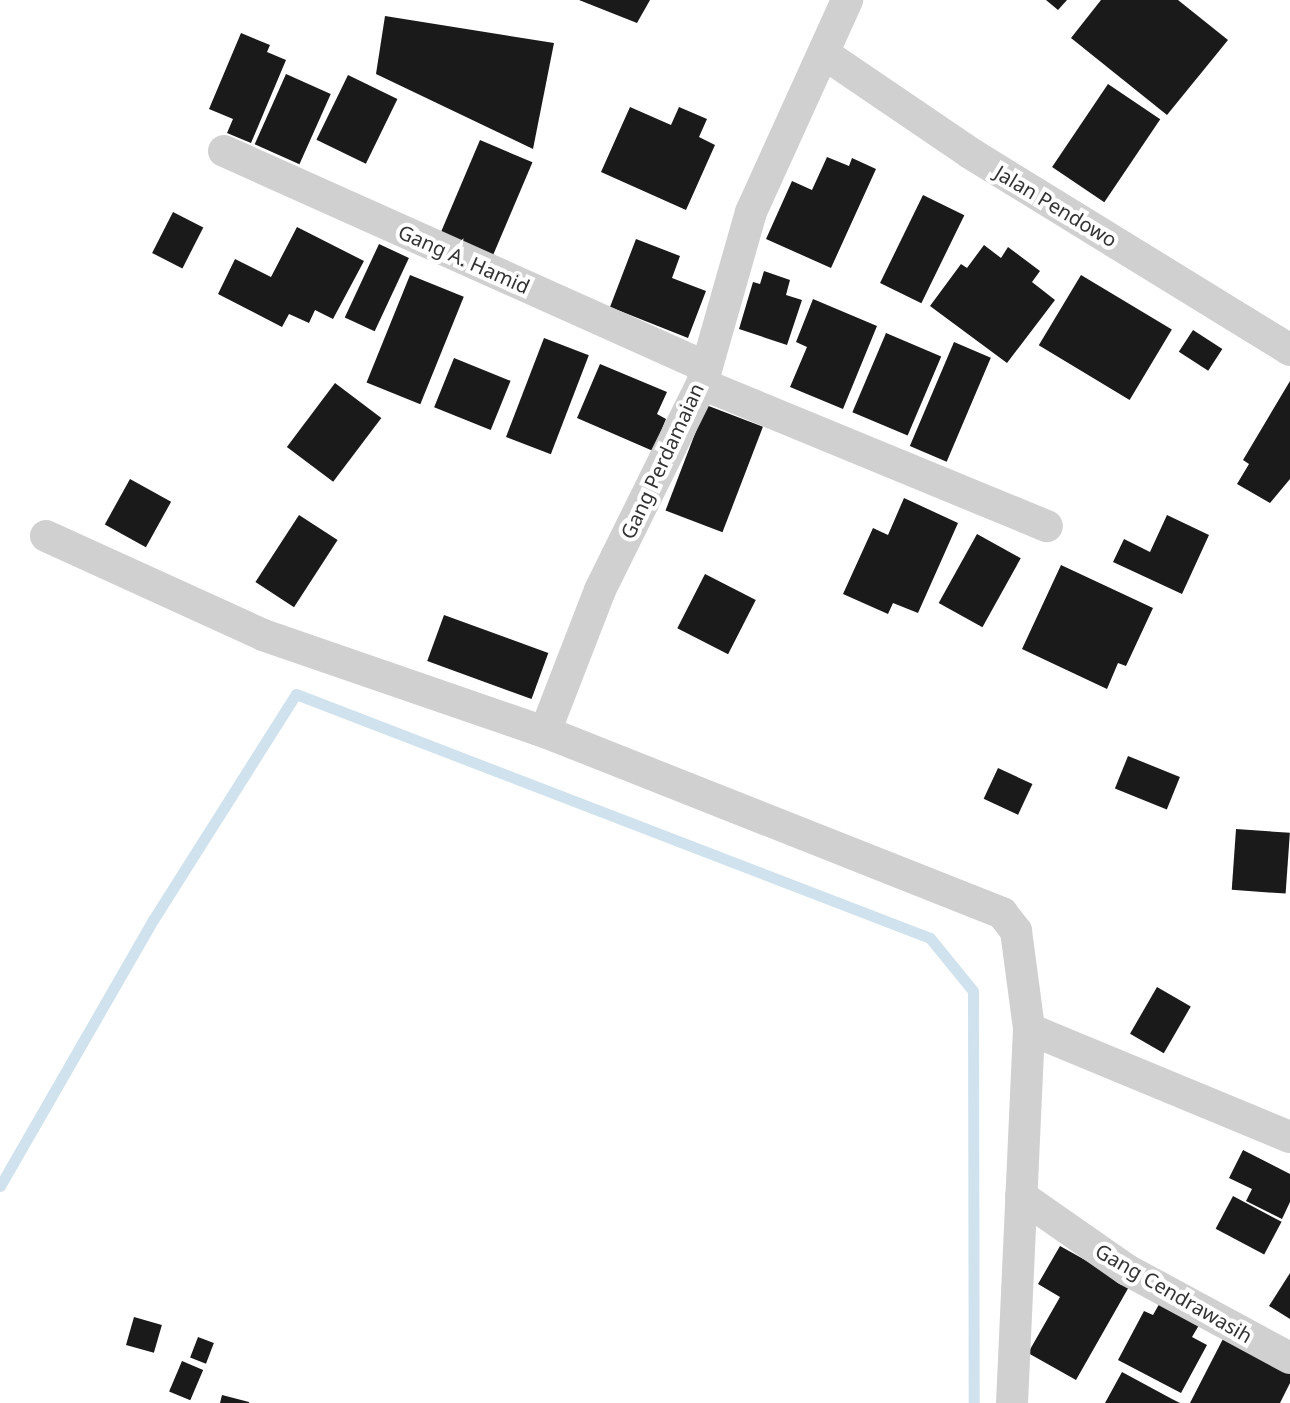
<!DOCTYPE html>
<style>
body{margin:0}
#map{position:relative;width:1290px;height:1403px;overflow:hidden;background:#fff;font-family:"Noto Sans",sans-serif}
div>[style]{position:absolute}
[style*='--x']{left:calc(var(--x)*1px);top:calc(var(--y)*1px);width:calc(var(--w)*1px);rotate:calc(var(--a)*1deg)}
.stream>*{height:11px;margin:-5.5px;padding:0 5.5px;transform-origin:5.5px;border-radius:5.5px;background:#cfe2ee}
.building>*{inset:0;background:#1a1a1a;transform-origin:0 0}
.street>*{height:32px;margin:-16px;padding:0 16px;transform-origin:16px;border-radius:16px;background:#d0d0d0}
span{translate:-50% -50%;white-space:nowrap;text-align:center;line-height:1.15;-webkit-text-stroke:8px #fff;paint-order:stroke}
.street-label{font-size:20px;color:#333}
</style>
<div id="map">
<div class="stream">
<div style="--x:0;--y:1186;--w:307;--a:-60.1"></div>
<div style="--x:153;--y:920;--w:267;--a:-57.7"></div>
<div style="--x:296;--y:694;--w:679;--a:21.05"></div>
<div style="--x:930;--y:938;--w:68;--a:50.9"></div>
<div style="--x:973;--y:991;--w:412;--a:89.9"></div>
</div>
<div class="building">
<div style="clip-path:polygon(579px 0,650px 0,637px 23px)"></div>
<div style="clip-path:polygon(1046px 0,1067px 0,1058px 10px)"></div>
<div style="clip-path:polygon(1101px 0,1178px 0,1228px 40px,1167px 115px,1071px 38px)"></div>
<div style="clip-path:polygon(385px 16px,554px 43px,533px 149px,376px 74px)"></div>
<div style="clip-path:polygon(241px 33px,270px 45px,267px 52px,286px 60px,251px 143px,227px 133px,233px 119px,209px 109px)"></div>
<div style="left:286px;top:74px;width:49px;height:77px;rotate:24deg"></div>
<div style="left:348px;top:75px;width:55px;height:72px;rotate:26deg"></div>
<div style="left:1108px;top:84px;width:63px;height:100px;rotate:34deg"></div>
<div style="clip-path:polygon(630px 107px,671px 125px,679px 107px,707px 119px,699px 137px,715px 145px,686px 210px,601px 172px)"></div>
<div style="left:480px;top:140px;width:57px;height:105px;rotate:23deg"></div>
<div style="clip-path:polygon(827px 157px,849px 166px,852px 158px,876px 169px,831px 268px,766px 239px,792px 181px,812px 190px)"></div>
<div style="left:923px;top:195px;width:46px;height:98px;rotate:26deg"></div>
<div style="left:173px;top:212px;width:34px;height:46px;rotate:27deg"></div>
<div style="clip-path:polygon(297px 227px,364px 261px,333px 319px,315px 310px,309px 323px,289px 314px,282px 327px,218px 294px,235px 259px,271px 277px)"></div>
<div style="clip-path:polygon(636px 239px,680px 256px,672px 278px,706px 291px,688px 338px,610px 307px)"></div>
<div style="left:379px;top:244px;width:33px;height:81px;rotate:25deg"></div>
<div style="clip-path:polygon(984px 245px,1001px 258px,1008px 247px,1040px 271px,1032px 282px,1055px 300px,1007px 363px,930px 306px,961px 264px,967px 268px)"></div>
<div style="clip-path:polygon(764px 271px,790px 280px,786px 295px,802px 300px,787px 345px,739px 329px,753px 282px,760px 284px)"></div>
<div style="left:410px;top:275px;width:58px;height:116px;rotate:22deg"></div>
<div style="left:1081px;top:275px;width:106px;height:82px;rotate:31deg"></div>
<div style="clip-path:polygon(813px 299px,877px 326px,843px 409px,790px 387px,807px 347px,796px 342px)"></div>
<div style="left:1193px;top:330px;width:35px;height:26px;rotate:33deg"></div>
<div style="left:886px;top:333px;width:60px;height:86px;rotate:23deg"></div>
<div style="left:544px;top:338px;width:48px;height:106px;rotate:21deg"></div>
<div style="left:954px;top:342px;width:40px;height:113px;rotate:23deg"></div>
<div style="left:454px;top:358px;width:61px;height:53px;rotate:22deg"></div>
<div style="clip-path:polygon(600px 364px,667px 392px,657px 414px,666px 419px,653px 451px,577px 418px)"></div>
<div style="clip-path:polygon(1290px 381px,1290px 479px,1270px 503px,1237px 484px,1249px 464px,1243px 460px)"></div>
<div style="left:335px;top:383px;width:58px;height:80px;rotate:37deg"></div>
<div style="left:706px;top:405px;width:61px;height:113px;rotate:21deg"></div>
<div style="left:130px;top:479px;width:47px;height:52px;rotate:29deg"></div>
<div style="clip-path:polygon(904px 498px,958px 523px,918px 613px,893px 603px,888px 614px,843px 594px,873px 528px,888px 535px)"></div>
<div style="left:299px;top:515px;width:46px;height:80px;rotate:33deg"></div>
<div style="clip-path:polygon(1167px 515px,1209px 535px,1182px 594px,1113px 562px,1124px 539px,1150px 552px)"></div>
<div style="left:977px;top:534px;width:50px;height:79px;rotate:29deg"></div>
<div style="clip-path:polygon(1061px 565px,1153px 608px,1126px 666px,1118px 663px,1107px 689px,1022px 649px)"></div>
<div style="left:705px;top:574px;width:57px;height:61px;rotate:27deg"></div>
<div style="left:444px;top:615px;width:111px;height:49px;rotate:20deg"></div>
<div style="left:1128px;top:756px;width:56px;height:35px;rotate:22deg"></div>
<div style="left:998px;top:768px;width:38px;height:34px;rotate:25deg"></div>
<div style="left:1236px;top:829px;width:54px;height:61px;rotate:4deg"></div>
<div style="left:1157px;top:987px;width:39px;height:54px;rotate:30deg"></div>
<div style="clip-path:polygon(1243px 1150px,1290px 1174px,1290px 1202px,1282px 1219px,1246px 1201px,1252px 1189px,1229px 1178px)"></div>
<div style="left:1233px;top:1196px;width:55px;height:37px;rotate:28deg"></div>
<div style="clip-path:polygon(1060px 1246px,1130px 1285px,1076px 1380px,1028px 1353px,1060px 1297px,1038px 1284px)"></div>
<div style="clip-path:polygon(1290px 1273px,1290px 1319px,1269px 1306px)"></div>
<div style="clip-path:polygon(1162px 1299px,1202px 1320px,1192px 1337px,1207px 1345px,1181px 1393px,1118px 1360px,1144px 1311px,1153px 1315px)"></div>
<div style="left:134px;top:1317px;width:29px;height:29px;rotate:16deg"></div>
<div style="clip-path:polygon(1225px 1335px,1290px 1368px,1290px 1383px,1280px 1403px,1190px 1403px)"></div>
<div style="left:198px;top:1337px;width:17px;height:22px;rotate:21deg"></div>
<div style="left:182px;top:1361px;width:23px;height:33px;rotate:23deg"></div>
<div style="clip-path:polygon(1122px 1372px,1172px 1399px,1180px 1403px,1105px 1403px)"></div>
<div style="clip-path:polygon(222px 1395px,249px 1402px,249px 1403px,220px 1403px)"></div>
</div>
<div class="street">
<div style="--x:826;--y:55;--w:174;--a:34.2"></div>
<div style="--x:970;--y:153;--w:376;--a:31.6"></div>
<div style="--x:224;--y:151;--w:526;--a:24.13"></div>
<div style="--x:702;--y:384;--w:373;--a:22.4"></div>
<div style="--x:46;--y:536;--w:239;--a:24.5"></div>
<div style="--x:263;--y:635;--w:298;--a:19"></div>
<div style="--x:545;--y:732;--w:492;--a:21.6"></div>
<div style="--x:1002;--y:913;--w:23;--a:52"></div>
<div style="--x:1016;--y:931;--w:99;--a:82.4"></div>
<div style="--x:1029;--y:1029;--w:374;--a:92.6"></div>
<div style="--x:545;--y:732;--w:152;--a:-68.8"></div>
<div style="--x:600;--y:590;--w:230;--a:-63.7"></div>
<div style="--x:702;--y:384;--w:179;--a:-74.1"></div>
<div style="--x:751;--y:212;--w:233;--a:-65.6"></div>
<div style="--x:1029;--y:1029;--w:282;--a:22.5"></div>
<div style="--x:1021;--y:1196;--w:129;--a:34.9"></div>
<div style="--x:1127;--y:1270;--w:185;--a:28.4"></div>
</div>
<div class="street-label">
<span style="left:1056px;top:206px;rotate:31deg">Jalan Pendowo</span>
<span style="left:464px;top:259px;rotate:24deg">Gang A. Hamid</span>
<span style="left:662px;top:461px;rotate:-65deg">Gang Perdamaian</span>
<span style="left:1174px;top:1293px;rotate:30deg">Gang Cendrawasih</span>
</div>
</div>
